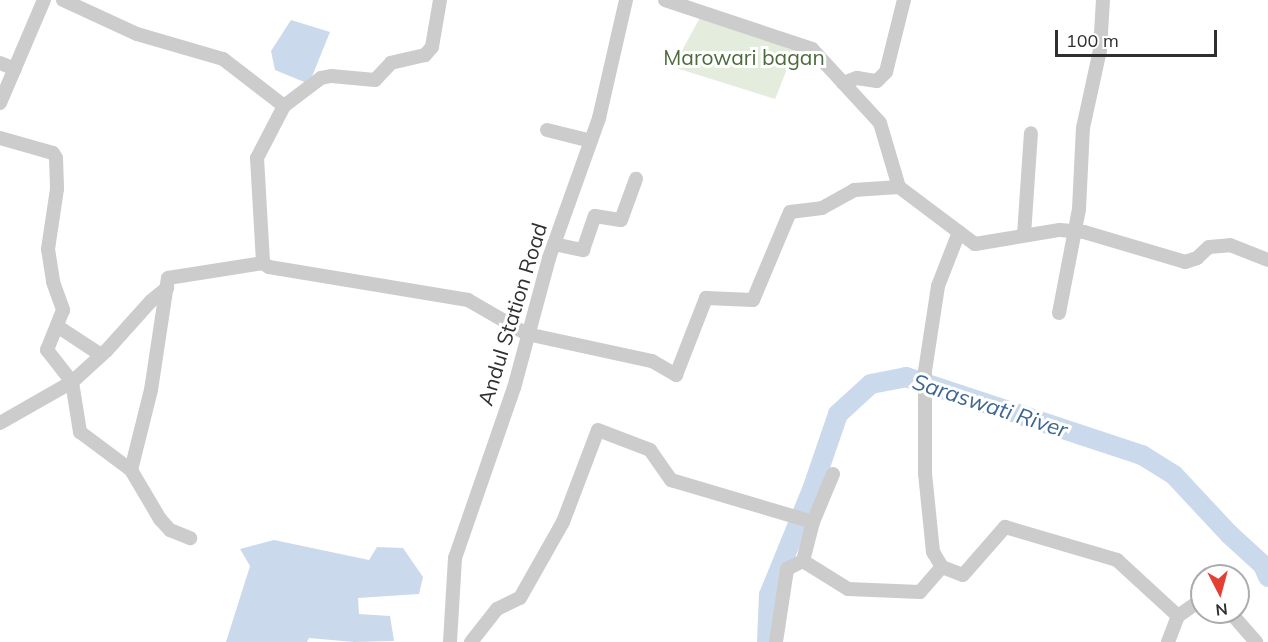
<!DOCTYPE html>
<style>
body{margin:0}
#map{position:relative;width:1268px;height:642px;overflow:hidden;background:#fff;font-family:Mulish,sans-serif}
div>[style]{position:absolute}
[style*='--x']{left:calc(var(--x)*1px);top:calc(var(--y)*1px);width:calc(var(--w)*1px);rotate:calc(var(--a)*1deg)}
.green>*{inset:0;background:#e3ecdd}
.water>*{inset:0;background:#cadaec}
.river>*{height:20px;margin:-10px;padding:0 10px;transform-origin:10px;border-radius:10px;background:#cadaec}
.minor>*{height:14px;margin:-7px;padding:0 7px;transform-origin:7px;border-radius:7px;background:#ccc}
span{translate:-50% -50%;white-space:nowrap;text-align:center;line-height:1.15;-webkit-text-stroke:6px #fff;paint-order:stroke}
.park-label{font-size:21px;color:#4c6b3d}
.street-label{font-size:21px;color:#2f2f2f}
.water-label{font-size:22px;color:#3d6692;font-style:italic}
.north{position:absolute;left:1190px;top:564px;width:60px;height:60px;box-sizing:border-box;background:#fff;border:2px solid #acacac;border-radius:50%;rotate:174deg;font-size:16px;font-weight:700;line-height:24px;text-align:center;color:#2f2f2f}
.north::after{content:'';display:block;margin:auto;width:21px;height:27px;background:#e53e33;clip-path:polygon(50% 0,100% 100%,50% 72%,0 100%)}
.scale{position:absolute;left:1055px;top:30px;width:162px;height:27px;box-sizing:border-box;border:3px solid #2f2f2f;border-top:0;padding-left:8px;font-size:18px;line-height:21px;white-space:nowrap;color:#2f2f2f;-webkit-text-stroke:4px #fff;paint-order:stroke}
</style>
<div id="map">
<div class="green">
<div style="clip-path:polygon(703px 12px,797px 44px,775px 99px,673px 67px)"></div>
</div>
<div class="water">
<div style="clip-path:polygon(291px 20px,330px 32px,309px 84px,275px 70px,271px 51px)"></div>
<div style="clip-path:polygon(274px 540px,369px 560px,377px 547px,403px 548px,423px 577px,419px 594px,358px 598px,359px 614px,390px 616px,394px 641px,354px 642px,309px 638px,307px 642px,226px 642px,250px 566px,240px 549px)"></div>
</div>
<div class="river">
<div style="--x:767;--y:642;--w:47;--a:-87.6"></div>
<div style="--x:769;--y:595;--w:117;--a:-67.8"></div>
<div style="--x:813;--y:487;--w:77;--a:-71.1"></div>
<div style="--x:838;--y:414;--w:45;--a:-42.3"></div>
<div style="--x:871;--y:384;--w:36;--a:-11"></div>
<div style="--x:906;--y:377;--w:249;--a:18.3"></div>
<div style="--x:1142;--y:455;--w:38;--a:32"></div>
<div style="--x:1174;--y:475;--w:81;--a:47"></div>
<div style="--x:1229;--y:534;--w:46;--a:42.4"></div>
<div style="--x:1263;--y:565;--w:13;--a:67"></div>
</div>
<div class="minor">
<div style="--x:63;--y:0;--w:81;--a:24.7"></div>
<div style="--x:137;--y:34;--w:90;--a:16.2"></div>
<div style="--x:223;--y:59;--w:77;--a:37.6"></div>
<div style="--x:440;--y:0;--w:48;--a:99.7"></div>
<div style="--x:432;--y:47;--w:11;--a:131"></div>
<div style="--x:425;--y:55;--w:35;--a:167"></div>
<div style="--x:391;--y:63;--w:23;--a:133"></div>
<div style="--x:375;--y:80;--w:44;--a:-174.8"></div>
<div style="--x:331;--y:76;--w:10;--a:169"></div>
<div style="--x:321;--y:78;--w:46;--a:142.9"></div>
<div style="--x:284;--y:106;--w:59;--a:117.4"></div>
<div style="--x:257;--y:158;--w:105;--a:86.7"></div>
<div style="--x:263;--y:263;--w:7;--a:34"></div>
<div style="--x:269;--y:267;--w:202;--a:9.4"></div>
<div style="--x:468;--y:300;--w:68;--a:30"></div>
<div style="--x:527;--y:334;--w:128;--a:12.2"></div>
<div style="--x:652;--y:361;--w:28;--a:30"></div>
<div style="--x:676;--y:375;--w:83;--a:-68.7"></div>
<div style="--x:706;--y:298;--w:47;--a:2.4"></div>
<div style="--x:753;--y:300;--w:95;--a:-67.2"></div>
<div style="--x:790;--y:212;--w:32;--a:-7"></div>
<div style="--x:822;--y:208;--w:37;--a:-29"></div>
<div style="--x:854;--y:190;--w:45;--a:-3.8"></div>
<div style="--x:665;--y:0;--w:155;--a:18.4"></div>
<div style="--x:812;--y:49;--w:100;--a:47.4"></div>
<div style="--x:880;--y:123;--w:67;--a:73.5"></div>
<div style="--x:899;--y:187;--w:95;--a:36.9"></div>
<div style="--x:975;--y:244;--w:86;--a:-9.4"></div>
<div style="--x:1060;--y:230;--w:24;--a:5"></div>
<div style="--x:1084;--y:232;--w:105;--a:16.5"></div>
<div style="--x:1185;--y:262;--w:13;--a:-18"></div>
<div style="--x:1197;--y:258;--w:16;--a:-43"></div>
<div style="--x:1209;--y:247;--w:21;--a:-5"></div>
<div style="--x:1230;--y:245;--w:41;--a:21.5"></div>
<div style="--x:0;--y:63;--w:16;--a:22"></div>
<div style="--x:843;--y:83;--w:15;--a:-20"></div>
<div style="--x:857;--y:78;--w:20;--a:9"></div>
<div style="--x:877;--y:81;--w:13;--a:-45"></div>
<div style="--x:886;--y:72;--w:74;--a:-76"></div>
<div style="--x:0;--y:103;--w:112;--a:-66.9"></div>
<div style="--x:547;--y:130;--w:45;--a:14"></div>
<div style="--x:0;--y:138;--w:55;--a:15.8"></div>
<div style="--x:53;--y:153;--w:6;--a:59"></div>
<div style="--x:56;--y:158;--w:31;--a:88"></div>
<div style="--x:57;--y:189;--w:61;--a:98.5"></div>
<div style="--x:48;--y:249;--w:33;--a:81"></div>
<div style="--x:53;--y:282;--w:30;--a:70"></div>
<div style="--x:63;--y:310;--w:43;--a:111.8"></div>
<div style="--x:47;--y:350;--w:41;--a:52"></div>
<div style="--x:72;--y:382;--w:51;--a:80.9"></div>
<div style="--x:80;--y:432;--w:64;--a:36.7"></div>
<div style="--x:131;--y:470;--w:57;--a:59.4"></div>
<div style="--x:160;--y:519;--w:15;--a:48"></div>
<div style="--x:170;--y:530;--w:22;--a:22"></div>
<div style="--x:1024;--y:235;--w:102;--a:-86.1"></div>
<div style="--x:554;--y:244;--w:30;--a:12"></div>
<div style="--x:583;--y:250;--w:36;--a:-71"></div>
<div style="--x:595;--y:216;--w:26;--a:9"></div>
<div style="--x:621;--y:220;--w:44;--a:-69.9"></div>
<div style="--x:1059;--y:313;--w:106;--a:-79.1"></div>
<div style="--x:1079;--y:209;--w:81;--a:-87.2"></div>
<div style="--x:1083;--y:128;--w:80;--a:-77.7"></div>
<div style="--x:1100;--y:50;--w:50;--a:-86.6"></div>
<div style="--x:57;--y:326;--w:53;--a:33.4"></div>
<div style="--x:0;--y:423;--w:83;--a:-29.7"></div>
<div style="--x:72;--y:382;--w:47;--a:-42.4"></div>
<div style="--x:107;--y:350;--w:66;--a:-48.1"></div>
<div style="--x:151;--y:301;--w:21;--a:-39"></div>
<div style="--x:131;--y:470;--w:82;--a:-76"></div>
<div style="--x:151;--y:390;--w:113;--a:-81.4"></div>
<div style="--x:168;--y:278;--w:96;--a:-9"></div>
<div style="--x:813;--y:522;--w:52;--a:-67.4"></div>
<div style="--x:942;--y:567;--w:17;--a:-121"></div>
<div style="--x:933;--y:552;--w:79;--a:-95.8"></div>
<div style="--x:925;--y:473;--w:102;--a:-90"></div>
<div style="--x:925;--y:371;--w:86;--a:-81.3"></div>
<div style="--x:938;--y:286;--w:58;--a:-68.7"></div>
<div style="--x:1230;--y:612;--w:40;--a:49"></div>
<div style="--x:450;--y:642;--w:84;--a:-86.6"></div>
<div style="--x:455;--y:558;--w:180;--a:-70.9"></div>
<div style="--x:514;--y:388;--w:135;--a:-74.9"></div>
<div style="--x:549;--y:258;--w:149;--a:-70.3"></div>
<div style="--x:599;--y:118;--w:121;--a:-77.1"></div>
<div style="--x:471;--y:642;--w:42;--a:-51.8"></div>
<div style="--x:497;--y:609;--w:25;--a:-26"></div>
<div style="--x:520;--y:598;--w:87;--a:-60.5"></div>
<div style="--x:563;--y:522;--w:98;--a:-69.2"></div>
<div style="--x:598;--y:430;--w:56;--a:21"></div>
<div style="--x:650;--y:450;--w:37;--a:55"></div>
<div style="--x:671;--y:480;--w:148;--a:16.5"></div>
<div style="--x:813;--y:522;--w:40;--a:104.4"></div>
<div style="--x:803;--y:561;--w:53;--a:31.9"></div>
<div style="--x:848;--y:589;--w:72;--a:2.4"></div>
<div style="--x:920;--y:592;--w:33;--a:-49"></div>
<div style="--x:942;--y:567;--w:22;--a:21"></div>
<div style="--x:963;--y:575;--w:64;--a:-48.8"></div>
<div style="--x:1005;--y:527;--w:117;--a:16.4"></div>
<div style="--x:1117;--y:560;--w:83;--a:42.6"></div>
<div style="--x:776;--y:642;--w:74;--a:-81.4"></div>
<div style="--x:787;--y:569;--w:18;--a:-27"></div>
<div style="--x:1168;--y:642;--w:28;--a:-69"></div>
<div style="--x:1178;--y:616;--w:29;--a:-35"></div>
</div>
<div class="park-label">
<span style="left:744px;top:57px">Marowari bagan</span>
</div>
<div class="street-label">
<span style="left:512px;top:314px;rotate:-73deg">Andul Station Road</span>
</div>
<div class="water-label">
<span style="left:990px;top:406px;rotate:18deg">Saraswati River</span>
</div>
<div class="north">N</div>
<div class="scale">100 m</div>
</div>
